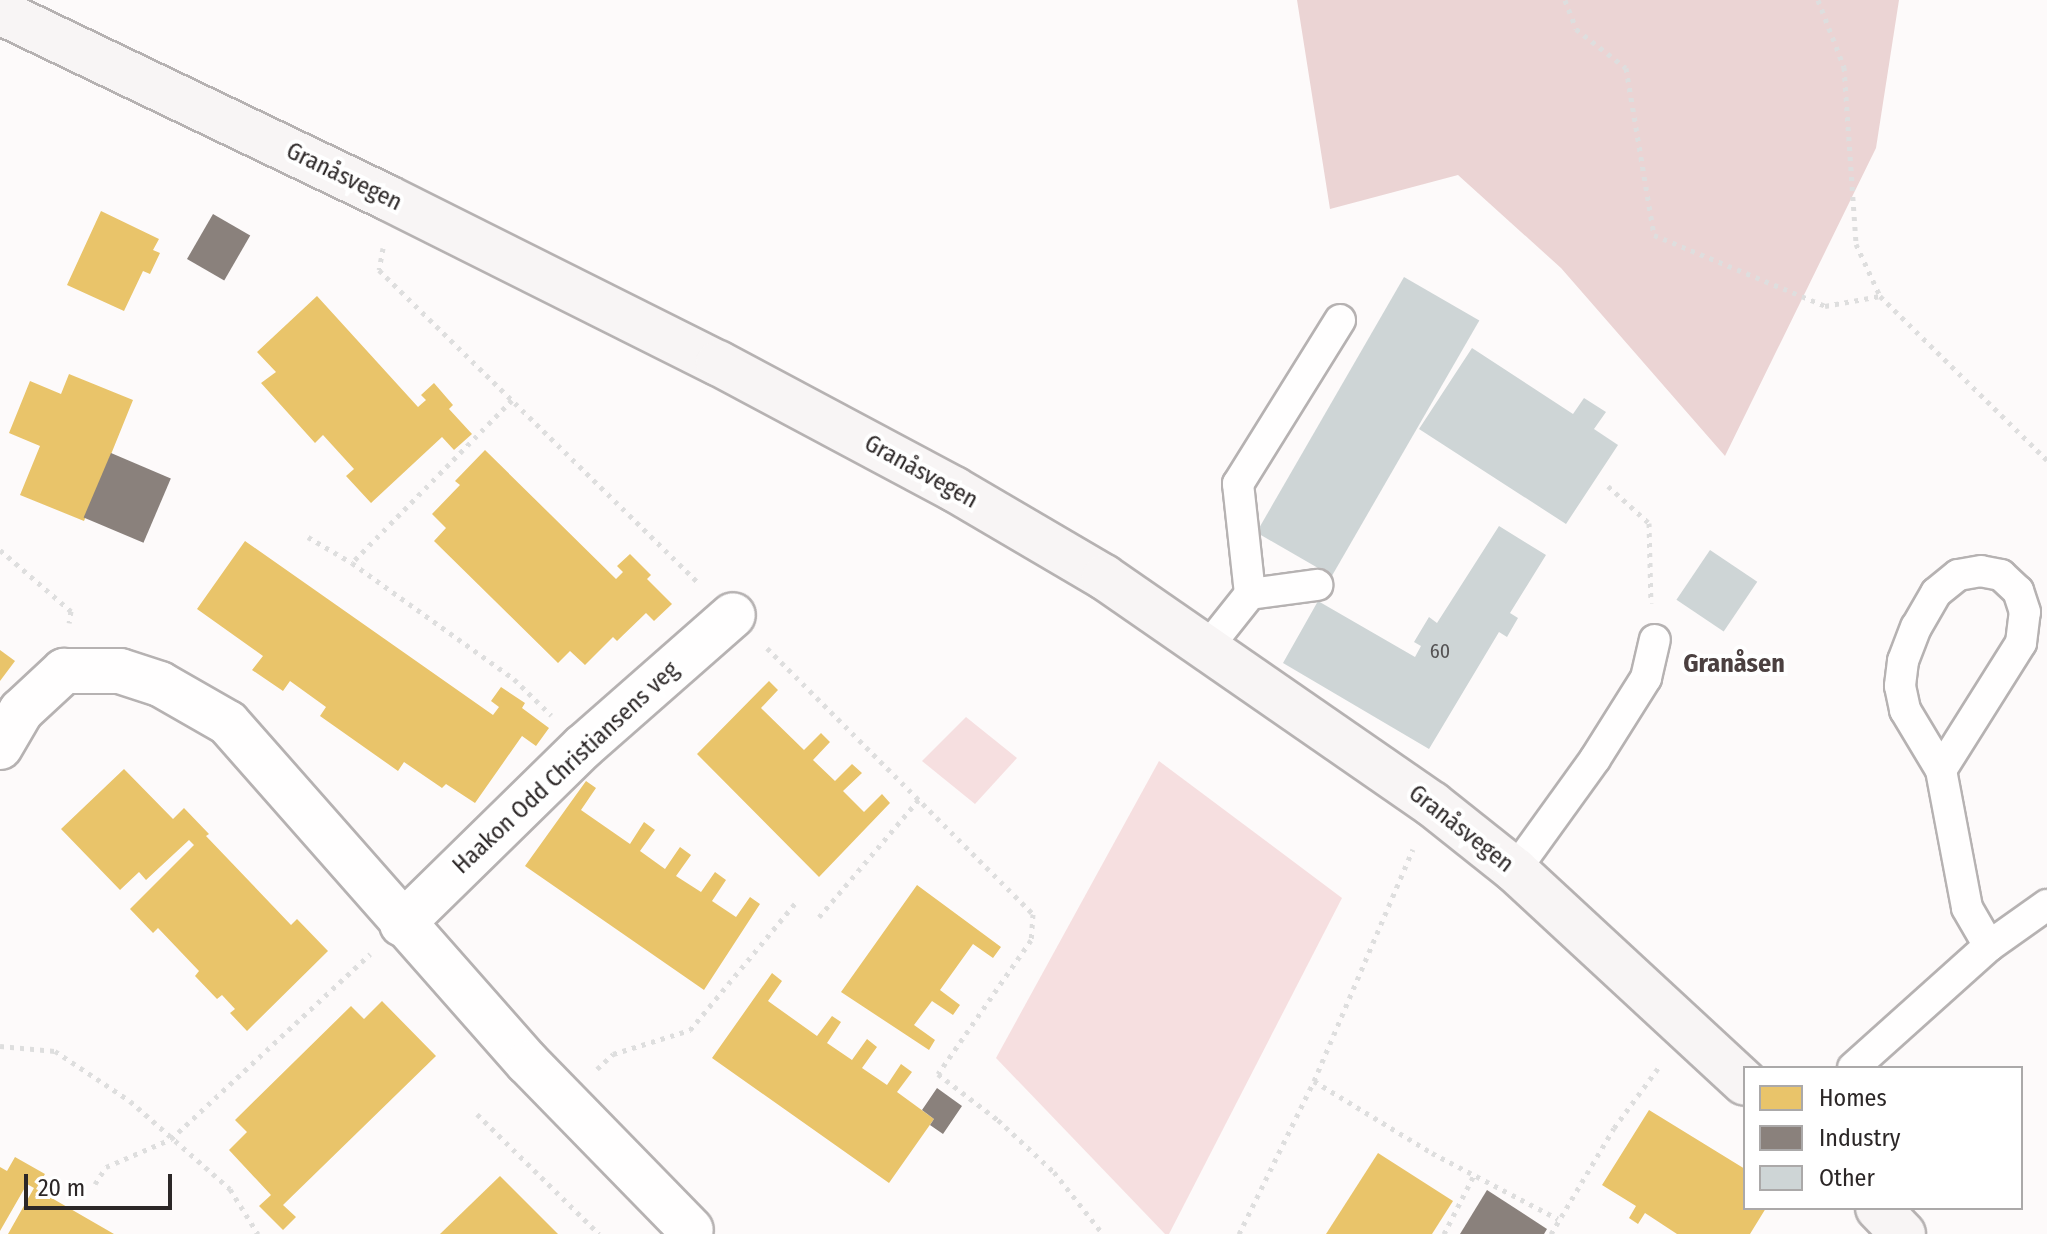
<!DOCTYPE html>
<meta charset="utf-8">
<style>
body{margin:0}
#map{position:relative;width:2047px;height:1234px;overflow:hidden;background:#fdfafa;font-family:"Fira Sans Condensed",sans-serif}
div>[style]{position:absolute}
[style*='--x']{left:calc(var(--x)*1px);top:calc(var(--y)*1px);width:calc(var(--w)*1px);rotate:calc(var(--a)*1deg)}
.green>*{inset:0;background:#f6dfe0}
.forest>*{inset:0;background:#ebd4d4}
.homes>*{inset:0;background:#e9c46a}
.industry>*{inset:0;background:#8a817c;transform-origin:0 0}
.building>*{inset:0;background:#ced5d6;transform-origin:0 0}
.path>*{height:5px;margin-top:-2.5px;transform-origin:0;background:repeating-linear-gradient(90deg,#dedede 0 4px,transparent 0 10px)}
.roads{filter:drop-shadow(2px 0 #b6b2b2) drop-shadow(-2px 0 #b6b2b2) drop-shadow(0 2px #b6b2b2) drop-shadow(0 -2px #b6b2b2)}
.lane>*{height:30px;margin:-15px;padding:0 15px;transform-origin:15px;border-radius:15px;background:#fffefe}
.street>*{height:44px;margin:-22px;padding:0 22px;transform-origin:22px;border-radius:22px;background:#fffefe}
.secondary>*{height:44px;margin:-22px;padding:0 22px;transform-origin:22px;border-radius:22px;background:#f8f5f5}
span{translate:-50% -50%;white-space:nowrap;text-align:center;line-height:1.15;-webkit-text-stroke:8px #fff;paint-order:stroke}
.number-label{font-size:20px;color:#545253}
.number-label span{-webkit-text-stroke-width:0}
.street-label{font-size:24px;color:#2c2727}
.neighbourhood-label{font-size:26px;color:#4b4040;font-weight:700}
.legend{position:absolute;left:1743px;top:1066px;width:280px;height:144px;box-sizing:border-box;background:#fff;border:2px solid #aba9a9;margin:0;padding:10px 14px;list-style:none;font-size:24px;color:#2c2727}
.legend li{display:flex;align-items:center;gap:16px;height:40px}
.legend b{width:40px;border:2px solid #aba9a9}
.scale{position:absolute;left:24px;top:1174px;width:148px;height:36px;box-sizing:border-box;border:4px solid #2c2727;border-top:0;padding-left:10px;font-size:24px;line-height:28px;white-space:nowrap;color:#2c2727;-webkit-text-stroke:6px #fff;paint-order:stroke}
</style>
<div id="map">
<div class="green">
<div style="clip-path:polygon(966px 717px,1017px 758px,975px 804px,922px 761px)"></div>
<div style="clip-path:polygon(1159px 761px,1342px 898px,1169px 1234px,1165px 1234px,996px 1058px)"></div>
</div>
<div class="forest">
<div style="clip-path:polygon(1297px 0,1899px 0,1876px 148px,1725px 456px,1561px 268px,1458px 175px,1330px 209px)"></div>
</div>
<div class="homes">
<div style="clip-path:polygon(101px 211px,159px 239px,153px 250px,160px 253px,150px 274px,143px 271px,124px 311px,67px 285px)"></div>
<div style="clip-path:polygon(317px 296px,418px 407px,426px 400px,421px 395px,434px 383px,453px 405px,449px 409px,472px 434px,454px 450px,442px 437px,371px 503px,346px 476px,354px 469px,323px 435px,315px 443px,261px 383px,276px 372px,257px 352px)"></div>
<div style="clip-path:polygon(69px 374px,133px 400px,84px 521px,20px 495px,40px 446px,9px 433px,30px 381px,61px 394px)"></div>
<div style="clip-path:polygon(485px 450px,616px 579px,623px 572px,617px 566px,630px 554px,651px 575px,647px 579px,672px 604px,654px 621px,646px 613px,617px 641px,613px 637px,585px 665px,570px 651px,558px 663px,434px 541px,446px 528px,432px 514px,460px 485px,455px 481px)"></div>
<div style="clip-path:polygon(245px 541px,493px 715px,499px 707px,491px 701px,501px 687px,525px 703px,522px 708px,549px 728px,536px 746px,522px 736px,475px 803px,446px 784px,442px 788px,404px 762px,398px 771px,320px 716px,326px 707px,290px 681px,283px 691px,252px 670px,263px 656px,197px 609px)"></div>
<div style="clip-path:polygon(0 650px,15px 661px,0 681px)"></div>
<div style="clip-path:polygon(769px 681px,778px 690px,761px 708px,804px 750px,821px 733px,830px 742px,813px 760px,835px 781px,852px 764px,862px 773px,843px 791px,864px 812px,882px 794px,890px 803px,819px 877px,697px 754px)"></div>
<div style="clip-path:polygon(124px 769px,173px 819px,184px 808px,209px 834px,206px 836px,291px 925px,297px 919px,328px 951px,247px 1031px,230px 1013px,235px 1009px,222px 995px,217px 999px,195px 976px,199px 971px,158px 928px,153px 933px,130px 909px,194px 845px,189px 840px,146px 880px,139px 872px,120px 890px,61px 829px)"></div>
<div style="clip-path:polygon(586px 781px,596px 788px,581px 810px,630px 844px,644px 822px,655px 830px,640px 851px,665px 869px,680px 847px,691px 855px,676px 876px,701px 892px,715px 872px,726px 880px,712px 901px,736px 917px,750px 897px,760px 904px,704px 990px,525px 866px)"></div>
<div style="clip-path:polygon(917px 885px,1001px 947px,993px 958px,973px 944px,940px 990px,960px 1005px,953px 1015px,932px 1001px,914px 1025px,935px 1040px,929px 1050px,841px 992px)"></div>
<div style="clip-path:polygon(772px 973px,782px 981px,768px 1001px,817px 1036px,832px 1016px,841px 1022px,827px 1043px,852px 1060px,867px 1039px,877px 1047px,862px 1068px,887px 1085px,901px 1064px,912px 1072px,897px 1092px,934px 1119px,889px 1183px,712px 1058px)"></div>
<div style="clip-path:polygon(382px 1001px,436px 1056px,283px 1205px,296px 1217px,283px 1230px,259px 1206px,271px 1195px,229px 1150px,247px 1132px,235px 1120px,351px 1006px,364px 1019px)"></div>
<div style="clip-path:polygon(1649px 1110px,1745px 1169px,1745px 1208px,1766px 1208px,1750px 1234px,1677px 1234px,1645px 1213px,1638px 1224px,1629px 1218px,1636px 1206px,1602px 1185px)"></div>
<div style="clip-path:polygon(1378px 1153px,1453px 1201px,1432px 1234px,1326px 1234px)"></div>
<div style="clip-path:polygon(15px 1157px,45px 1174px,36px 1189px,114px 1234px,8px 1234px,34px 1188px,27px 1184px,0 1231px,0 1167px,7px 1171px)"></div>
<div style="clip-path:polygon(500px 1176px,558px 1234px,440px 1234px)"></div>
</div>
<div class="industry">
<div style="left:213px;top:214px;width:43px;height:52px;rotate:30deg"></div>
<div style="left:111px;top:453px;width:65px;height:70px;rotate:23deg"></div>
<div style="clip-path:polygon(937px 1088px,962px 1106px,943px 1134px,930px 1125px,934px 1119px,922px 1110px)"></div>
<div style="clip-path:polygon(1487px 1190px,1547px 1229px,1544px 1234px,1460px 1234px)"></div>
</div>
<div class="building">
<div style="left:1404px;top:277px;width:87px;height:295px;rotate:30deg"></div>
<div style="clip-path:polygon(1472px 348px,1573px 414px,1584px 398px,1606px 412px,1594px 429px,1618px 445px,1566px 524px,1419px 429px)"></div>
<div style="clip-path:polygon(1499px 526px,1546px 555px,1510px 613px,1518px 618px,1507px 637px,1499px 632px,1429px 749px,1283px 663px,1318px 601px,1415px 657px,1421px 646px,1414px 642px,1429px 617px,1437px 623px)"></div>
<div style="left:1710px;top:550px;width:57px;height:60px;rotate:34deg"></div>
</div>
<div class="path">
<div style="--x:1565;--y:0;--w:31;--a:69"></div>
<div style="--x:1576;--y:29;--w:63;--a:38"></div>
<div style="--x:1626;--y:68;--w:169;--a:80.5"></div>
<div style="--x:1654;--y:235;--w:185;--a:22.5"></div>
<div style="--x:1825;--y:306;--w:56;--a:-10.3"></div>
<div style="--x:1818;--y:0;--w:72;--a:68.8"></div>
<div style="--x:1844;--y:67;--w:177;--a:86.1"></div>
<div style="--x:1856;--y:244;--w:57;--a:65.2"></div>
<div style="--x:1880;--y:296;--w:234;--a:44.5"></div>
<div style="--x:383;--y:248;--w:22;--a:100"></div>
<div style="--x:379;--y:270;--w:448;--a:44.4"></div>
<div style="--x:512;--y:400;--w:228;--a:134.5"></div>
<div style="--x:352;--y:563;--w:199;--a:35.6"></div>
<div style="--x:514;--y:679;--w:52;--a:44.2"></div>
<div style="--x:1608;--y:486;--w:55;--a:42.1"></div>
<div style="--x:1649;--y:523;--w:80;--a:88.6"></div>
<div style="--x:308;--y:537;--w:51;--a:30.6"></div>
<div style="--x:0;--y:550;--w:94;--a:40.7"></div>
<div style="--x:71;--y:611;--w:12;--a:99"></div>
<div style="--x:767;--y:648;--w:376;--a:45"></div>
<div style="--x:1033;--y:914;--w:26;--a:94"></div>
<div style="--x:1031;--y:940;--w:163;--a:124.8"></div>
<div style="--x:938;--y:1074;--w:76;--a:37.5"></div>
<div style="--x:998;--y:1120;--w:76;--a:42.9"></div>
<div style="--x:1054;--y:1172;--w:79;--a:51.7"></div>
<div style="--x:819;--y:917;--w:156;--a:-49.7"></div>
<div style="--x:0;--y:1046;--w:55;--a:5.2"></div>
<div style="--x:55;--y:1051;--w:90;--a:33.7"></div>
<div style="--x:130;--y:1101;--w:133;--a:41.3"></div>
<div style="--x:230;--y:1189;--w:53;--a:58.1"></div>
<div style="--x:597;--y:1069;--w:22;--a:-43"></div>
<div style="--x:613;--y:1054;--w:81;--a:-17.3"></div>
<div style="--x:690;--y:1030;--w:169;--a:-50.3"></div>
<div style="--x:1314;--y:1081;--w:138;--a:31.4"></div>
<div style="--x:1432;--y:1153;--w:142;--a:27.6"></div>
<div style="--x:477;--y:1114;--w:171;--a:44.5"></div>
<div style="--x:95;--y:1184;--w:20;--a:-57"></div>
<div style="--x:106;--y:1167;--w:71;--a:-23.3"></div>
<div style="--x:171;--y:1139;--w:272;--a:-42.9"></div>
<div style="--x:1239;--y:1234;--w:170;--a:-63.9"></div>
<div style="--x:1314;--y:1081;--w:252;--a:-66.9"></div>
<div style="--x:1444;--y:1234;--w:66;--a:-63"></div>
<div style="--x:1551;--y:1234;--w:123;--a:-59.3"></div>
<div style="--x:1614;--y:1128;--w:76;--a:-53.6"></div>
</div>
<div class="roads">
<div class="lane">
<div style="--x:1250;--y:594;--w:68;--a:-7.7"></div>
<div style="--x:1207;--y:648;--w:69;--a:-51.5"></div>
<div style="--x:1250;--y:594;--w:111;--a:-96.2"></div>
<div style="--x:1238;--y:484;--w:193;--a:-58.1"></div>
<div style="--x:1941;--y:770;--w:150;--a:-57.8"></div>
<div style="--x:2021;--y:643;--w:31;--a:-83"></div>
<div style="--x:2025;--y:612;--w:22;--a:-108"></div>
<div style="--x:2018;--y:591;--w:23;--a:-137"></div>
<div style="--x:2001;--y:575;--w:20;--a:-169"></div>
<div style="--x:1981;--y:571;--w:23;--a:170"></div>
<div style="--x:1958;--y:575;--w:28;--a:141"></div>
<div style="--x:1936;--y:593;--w:39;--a:120"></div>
<div style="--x:1916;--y:627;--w:36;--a:111"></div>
<div style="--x:1903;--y:661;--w:25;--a:97"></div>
<div style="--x:1900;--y:686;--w:25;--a:78"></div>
<div style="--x:1905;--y:710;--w:70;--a:59"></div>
<div style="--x:1941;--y:770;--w:140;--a:79.3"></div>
<div style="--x:1967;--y:908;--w:44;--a:59.9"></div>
<div style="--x:1515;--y:870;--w:137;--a:-54.2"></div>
<div style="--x:1595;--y:759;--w:96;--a:-57.8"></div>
<div style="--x:1646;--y:678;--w:39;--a:-77"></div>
<div style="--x:1853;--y:1068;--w:183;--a:-41.9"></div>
<div style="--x:1989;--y:946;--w:71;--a:-35.3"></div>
</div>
<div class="street">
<div style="--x:0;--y:747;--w:42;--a:-59.7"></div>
<div style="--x:21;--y:711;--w:59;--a:-42.9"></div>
<div style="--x:64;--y:671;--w:56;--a:0"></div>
<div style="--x:120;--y:671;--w:42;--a:18"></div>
<div style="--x:160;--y:684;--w:78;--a:29.8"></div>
<div style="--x:228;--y:723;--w:453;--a:48.6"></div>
<div style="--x:528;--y:1063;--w:233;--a:45.7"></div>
<div style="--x:402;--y:924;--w:255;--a:-44.4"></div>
<div style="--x:584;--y:746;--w:198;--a:-41.3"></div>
</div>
<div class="secondary">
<div style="--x:0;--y:12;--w:430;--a:25.6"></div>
<div style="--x:388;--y:198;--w:369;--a:26.6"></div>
<div style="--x:718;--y:363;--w:268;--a:28.1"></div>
<div style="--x:954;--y:489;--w:174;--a:30.4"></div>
<div style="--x:1104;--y:577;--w:399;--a:34.7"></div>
<div style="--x:1432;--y:804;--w:106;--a:38.5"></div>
<div style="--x:1515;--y:870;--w:313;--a:42.8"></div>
<div style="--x:1878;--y:1208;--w:36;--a:46"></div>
</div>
</div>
<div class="number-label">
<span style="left:1440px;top:651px">60</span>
</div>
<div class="street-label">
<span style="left:344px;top:177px;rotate:26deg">Granåsvegen</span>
<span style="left:921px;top:472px;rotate:29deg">Granåsvegen</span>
<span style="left:566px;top:768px;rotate:-43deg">Haakon Odd Christiansens veg</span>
<span style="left:1461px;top:829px;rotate:38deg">Granåsvegen</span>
</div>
<div class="neighbourhood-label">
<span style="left:1734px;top:664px">Granåsen</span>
</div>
<ul class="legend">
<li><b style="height:22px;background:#e9c46a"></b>Homes</li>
<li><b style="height:22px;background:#8a817c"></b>Industry</li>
<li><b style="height:22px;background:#ced5d6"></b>Other</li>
</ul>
<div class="scale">20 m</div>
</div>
